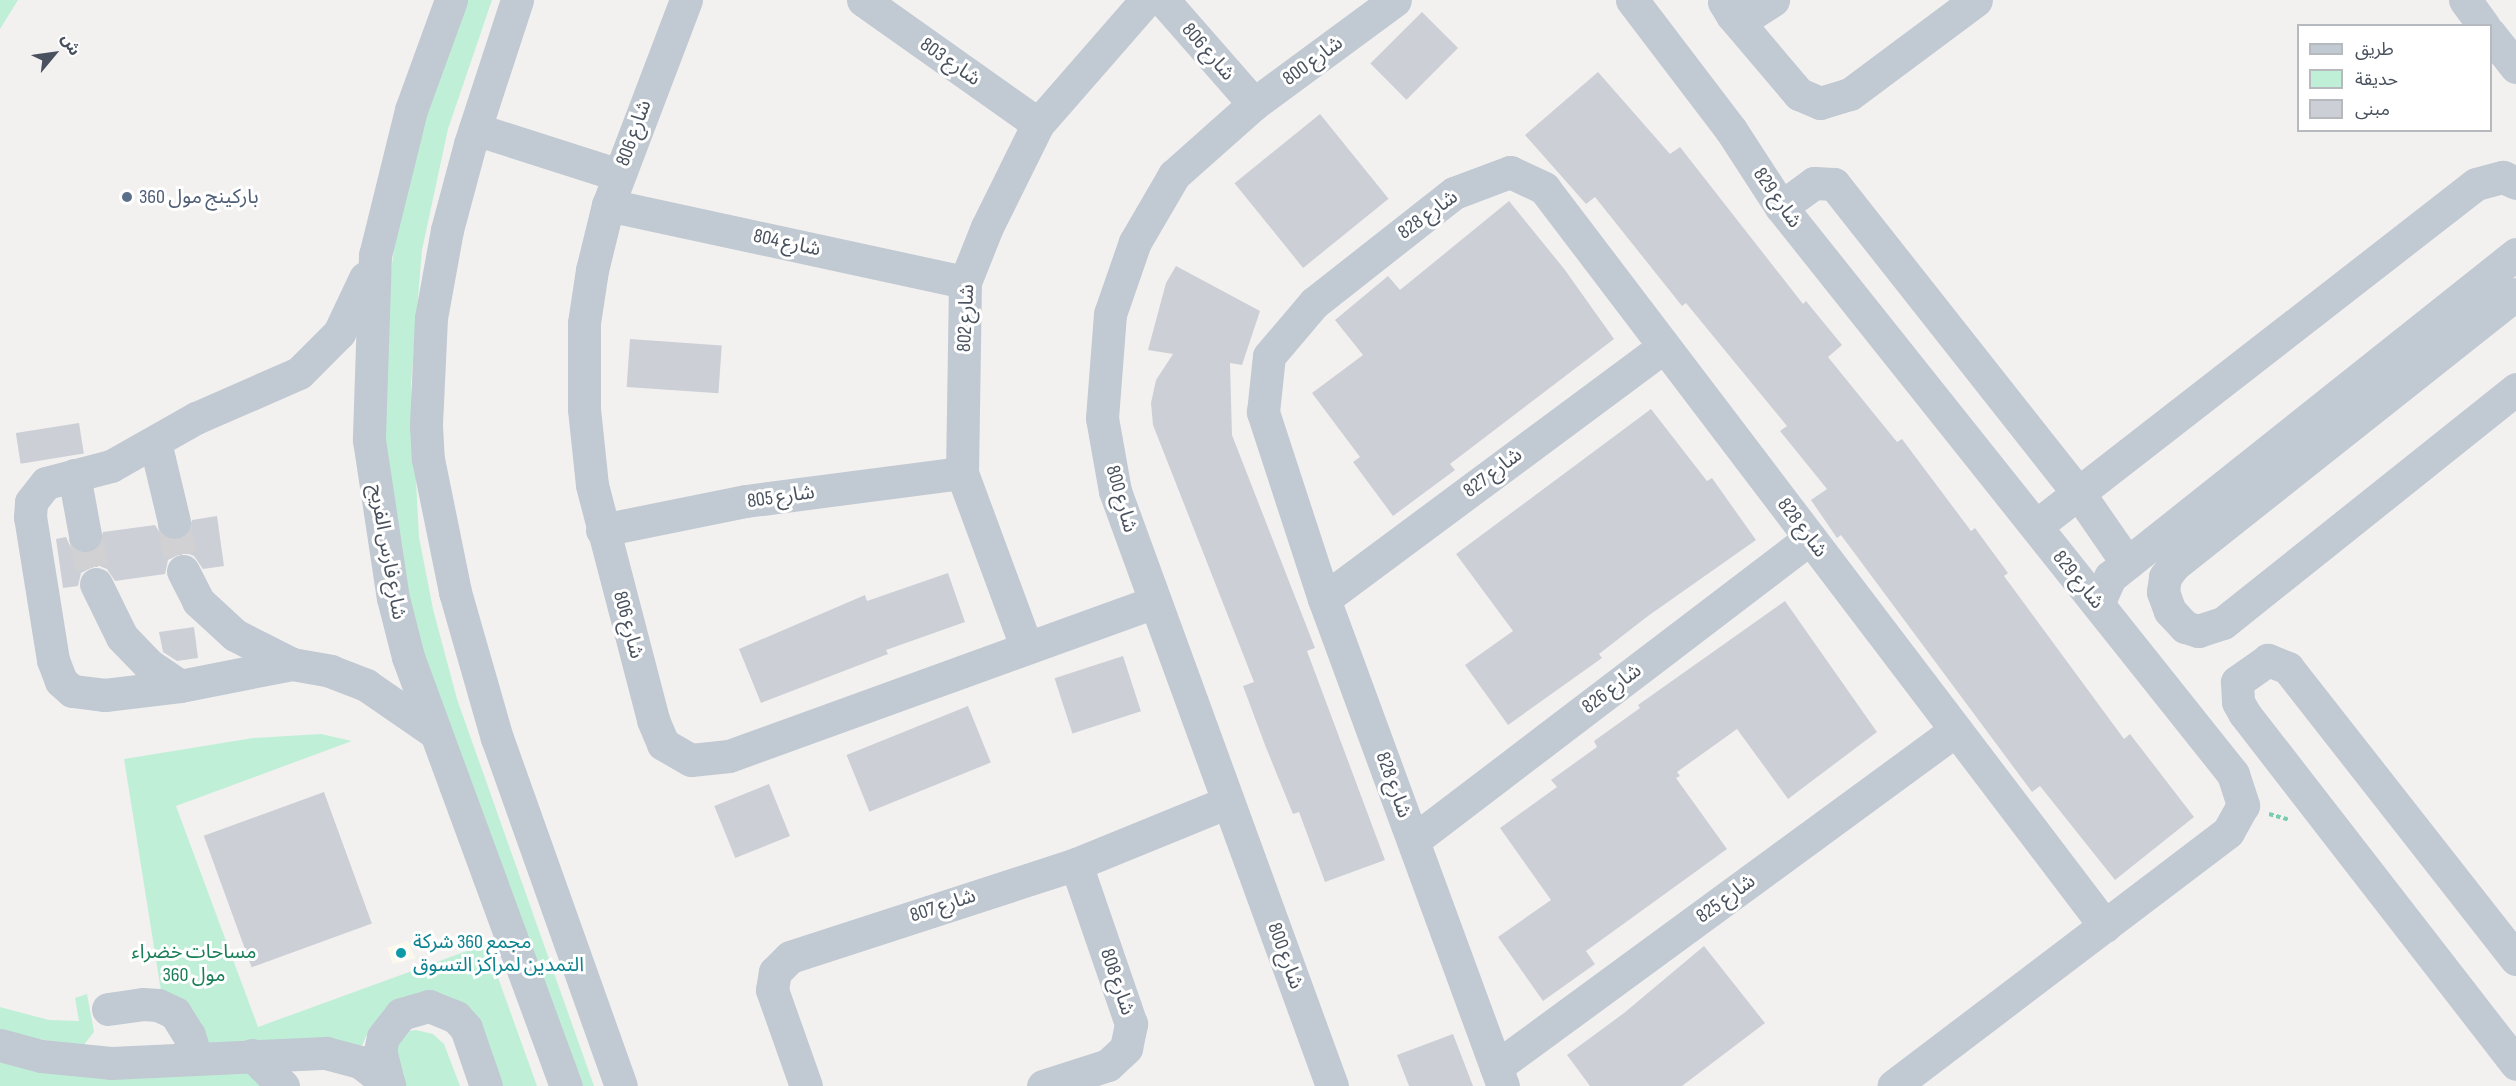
<!DOCTYPE html>
<meta charset="utf-8">
<style>
body{margin:0}
#map{position:relative;width:2516px;height:1086px;overflow:hidden;background:#f3f1f0;font-family:"Sofia Sans Condensed","Noto Sans Arabic",sans-serif}
div>[style]{position:absolute}
[style*='--x']{left:calc(var(--x)*1px);top:calc(var(--y)*1px);width:calc(var(--w)*1px);rotate:calc(var(--a)*1deg)}
.commercial>*{inset:0;background:#fcf9eb}
.green>*{inset:0;background:#c0efd8}
.building>*{inset:0;background:#cccfd6;transform-origin:0 0}
.minor-tunnel>*{height:33px;margin-top:-16.5px;transform-origin:0;background:repeating-linear-gradient(90deg,#d1d1d3 0 33px,transparent 0 49px)}
.path>*{height:4px;margin-top:-2px;transform-origin:0;background:repeating-linear-gradient(90deg,#79ccad 0 4.5px,transparent 0 7.5px)}
.minor>*{height:33px;margin:-16.5px;padding:0 16.5px;transform-origin:16.5px;border-radius:16.5px;background:#c1c9d2}
.dots>*{width:16px;height:16px;translate:-50% -50%;box-sizing:border-box;border:3px solid #fff;border-radius:50%}
span{translate:-50% -50%;white-space:nowrap;text-align:center;line-height:1.15;-webkit-text-stroke:6px #fff;paint-order:stroke}
.street-label{font-size:20px;color:#48515d}
.service-label{font-size:20px;color:#4e5e75}
.left{translate:0 -50%;text-align:left}
.culture-label{font-size:20px;color:#0d838f}
.park-label{font-size:20px;color:#1a7e58}
.legend{position:absolute;left:2297px;top:24px;width:195px;height:108px;box-sizing:border-box;background:#fff;border:2px solid #b6b9be;margin:0;padding:8px 10px;list-style:none;font-size:18px;color:#48515d}
.legend li{display:flex;align-items:center;gap:12px;height:30px}
.legend b{width:30px;border:2px solid #b6b9be}
.north{position:absolute;left:24px;top:24px;width:60px;height:60px;-webkit-text-stroke:4px #fff;paint-order:stroke;rotate:61deg;font-size:16px;font-weight:700;line-height:24px;text-align:center;color:#48515d}
.north::after{content:'';display:block;margin:auto;width:21px;height:27px;background:#48515d;clip-path:polygon(50% 0,100% 100%,50% 72%,0 100%)}
</style>
<div id="map">
<div class="commercial">
<div style="clip-path:polygon(408px 941px,415px 958px,393px 964px,387px 948px)"></div>
</div>
<div class="green">
<div style="clip-path:polygon(0 0,18px 0,0 29px)"></div>
<div style="clip-path:polygon(461px 0,492px 0,448px 129px,422px 250px,411px 384px,419px 537px,433px 609px,457px 699px,594px 1086px,565px 1086px,420px 672px,384px 442px,390px 282px,397px 222px,404px 185px)"></div>
<div style="clip-path:polygon(321px 734px,352px 741px,176px 806px,258px 1027px,486px 944px,537px 1086px,490px 1086px,462px 1021px,371px 1026px,359px 1052px,207px 1054px,161px 991px,124px 759px,253px 738px)"></div>
<div style="clip-path:polygon(87px 994px,94px 1032px,83px 1046px,0 1033px,0 1007px,49px 1020px,79px 1021px,75px 998px)"></div>
<div style="clip-path:polygon(416px 1030px,433px 1034px,444px 1044px,460px 1086px,393px 1086px,387px 1056px,407px 1031px)"></div>
<div style="clip-path:polygon(0 1051px,255px 1066px,260px 1086px,0 1086px)"></div>
</div>
<div class="building">
<div style="left:1422px;top:12px;width:51px;height:73px;rotate:45deg"></div>
<div style="clip-path:polygon(1598px 72px,1670px 154px,1680px 147px,1803px 304px,1806px 301px,1842px 345px,1828px 357px,1897px 442px,1902px 439px,1971px 531px,1975px 528px,2008px 573px,2004px 576px,2124px 739px,2130px 734px,2194px 817px,2115px 880px,2040px 786px,2032px 792px,1841px 535px,1837px 538px,1811px 500px,1827px 489px,1780px 431px,1787px 426px,1686px 303px,1682px 306px,1595px 197px,1586px 204px,1525px 135px)"></div>
<div style="left:1320px;top:114px;width:109px;height:110px;rotate:51deg"></div>
<div style="clip-path:polygon(1509px 201px,1565px 270px,1614px 339px,1450px 464px,1455px 470px,1393px 516px,1353px 462px,1360px 457px,1312px 393px,1363px 355px,1335px 320px,1388px 276px,1400px 290px)"></div>
<div style="clip-path:polygon(1176px 266px,1260px 311px,1242px 365px,1230px 363px,1232px 435px,1315px 648px,1307px 651px,1385px 860px,1325px 882px,1299px 812px,1293px 814px,1265px 745px,1243px 686px,1254px 682px,1153px 425px,1151px 403px,1156px 380px,1173px 354px,1148px 350px,1166px 283px)"></div>
<div style="left:630px;top:339px;width:92px;height:48px;rotate:4deg"></div>
<div style="clip-path:polygon(1651px 409px,1707px 481px,1712px 478px,1756px 540px,1648px 616px,1599px 654px,1602px 658px,1508px 725px,1465px 665px,1513px 631px,1456px 554px)"></div>
<div style="left:79px;top:423px;width:31px;height:64px;rotate:81deg"></div>
<div style="clip-path:polygon(217px 516px,224px 566px,203px 569px,194px 556px,184px 552px,168px 560px,165px 574px,115px 581px,107px 569px,97px 565px,81px 573px,78px 586px,63px 588px,56px 539px,66px 537px,71px 548px,88px 553px,98px 549px,103px 532px,155px 525px,161px 535px,178px 540px,187px 535px,192px 520px)"></div>
<div style="clip-path:polygon(948px 573px,965px 622px,886px 650px,888px 654px,761px 703px,739px 649px,865px 595px,867px 601px)"></div>
<div style="clip-path:polygon(1785px 601px,1877px 732px,1788px 799px,1737px 729px,1677px 772px,1680px 776px,1676px 778px,1727px 849px,1586px 951px,1595px 964px,1543px 1001px,1498px 937px,1551px 900px,1500px 828px,1557px 787px,1551px 780px,1597px 747px,1594px 741px,1640px 708px,1638px 705px)"></div>
<div style="clip-path:polygon(194px 627px,198px 658px,177px 661px,163px 652px,159px 632px)"></div>
<div style="left:1123px;top:656px;width:58px;height:72px;rotate:72deg"></div>
<div style="left:968px;top:706px;width:61px;height:131px;rotate:68deg"></div>
<div style="left:769px;top:784px;width:56px;height:59px;rotate:68deg"></div>
<div style="left:324px;top:792px;width:140px;height:128px;rotate:70deg"></div>
<div style="clip-path:polygon(1704px 946px,1765px 1023px,1682px 1086px,1590px 1086px,1567px 1055px,1624px 1013px)"></div>
<div style="clip-path:polygon(1453px 1034px,1473px 1086px,1409px 1086px,1397px 1055px)"></div>
</div>
<div class="minor-tunnel">
<div style="--x:174;--y:522;--w:50;--a:79.6"></div>
<div style="--x:85;--y:535;--w:50;--a:77.3"></div>
</div>
<div class="path">
<div style="--x:2269;--y:814;--w:22;--a:16"></div>
</div>
<div class="minor">
<div style="--x:451;--y:0;--w:117;--a:110"></div>
<div style="--x:411;--y:110;--w:149;--a:103.9"></div>
<div style="--x:375;--y:255;--w:185;--a:91.9"></div>
<div style="--x:369;--y:440;--w:160;--a:81.4"></div>
<div style="--x:393;--y:598;--w:61;--a:75.7"></div>
<div style="--x:408;--y:657;--w:457;--a:69.8"></div>
<div style="--x:517;--y:0;--w:151;--a:108.1"></div>
<div style="--x:470;--y:144;--w:89;--a:105"></div>
<div style="--x:447;--y:230;--w:89;--a:100.3"></div>
<div style="--x:431;--y:318;--w:107;--a:92.7"></div>
<div style="--x:426;--y:425;--w:34;--a:87"></div>
<div style="--x:428;--y:459;--w:136;--a:78.5"></div>
<div style="--x:455;--y:592;--w:152;--a:74"></div>
<div style="--x:497;--y:738;--w:369;--a:70.4"></div>
<div style="--x:686;--y:0;--w:219;--a:110.8"></div>
<div style="--x:608;--y:205;--w:67;--a:103.8"></div>
<div style="--x:592;--y:270;--w:54;--a:98.6"></div>
<div style="--x:584;--y:323;--w:86;--a:90"></div>
<div style="--x:584;--y:409;--w:76;--a:84"></div>
<div style="--x:592;--y:485;--w:243;--a:75.4"></div>
<div style="--x:653;--y:720;--w:26;--a:67"></div>
<div style="--x:663;--y:744;--w:32;--a:30"></div>
<div style="--x:691;--y:760;--w:38;--a:-6"></div>
<div style="--x:729;--y:756;--w:452;--a:-19.9"></div>
<div style="--x:863;--y:0;--w:214;--a:35.3"></div>
<div style="--x:1163;--y:0;--w:138;--a:48.8"></div>
<div style="--x:1632;--y:0;--w:163;--a:52.7"></div>
<div style="--x:1731;--y:130;--w:92;--a:57"></div>
<div style="--x:1781;--y:207;--w:725;--a:51.44"></div>
<div style="--x:2233;--y:774;--w:33;--a:72"></div>
<div style="--x:2243;--y:805;--w:31;--a:119"></div>
<div style="--x:2228;--y:832;--w:420;--a:142.8"></div>
<div style="--x:2465;--y:0;--w:32;--a:54"></div>
<div style="--x:1724;--y:2;--w:15;--a:58"></div>
<div style="--x:1732;--y:15;--w:6;--a:9"></div>
<div style="--x:1738;--y:16;--w:15;--a:-11"></div>
<div style="--x:1753;--y:13;--w:24;--a:-33"></div>
<div style="--x:1732;--y:15;--w:104;--a:49.7"></div>
<div style="--x:1799;--y:94;--w:23;--a:23"></div>
<div style="--x:1820;--y:103;--w:31;--a:-17"></div>
<div style="--x:1850;--y:94;--w:157;--a:-36.7"></div>
<div style="--x:2490;--y:34;--w:42;--a:51.8"></div>
<div style="--x:475;--y:129;--w:151;--a:17.7"></div>
<div style="--x:608;--y:205;--w:365;--a:12.2"></div>
<div style="--x:1781;--y:207;--w:41;--a:-36"></div>
<div style="--x:1814;--y:183;--w:20;--a:3"></div>
<div style="--x:1834;--y:184;--w:397;--a:51.7"></div>
<div style="--x:2080;--y:495;--w:83;--a:55.3"></div>
<div style="--x:2516;--y:294;--w:436;--a:141.6"></div>
<div style="--x:2174;--y:565;--w:15;--a:127"></div>
<div style="--x:2165;--y:577;--w:15;--a:98"></div>
<div style="--x:2163;--y:592;--w:20;--a:70"></div>
<div style="--x:2170;--y:611;--w:22;--a:47"></div>
<div style="--x:2185;--y:627;--w:14;--a:17"></div>
<div style="--x:2198;--y:631;--w:26;--a:-18"></div>
<div style="--x:2223;--y:623;--w:375;--a:-38.6"></div>
<div style="--x:155;--y:442;--w:82;--a:76.6"></div>
<div style="--x:74;--y:475;--w:61;--a:79.6"></div>
<div style="--x:2036;--y:526;--w:557;--a:-37.86"></div>
<div style="--x:2476;--y:184;--w:28;--a:-15"></div>
<div style="--x:2503;--y:177;--w:14;--a:25"></div>
<div style="--x:602;--y:530;--w:147;--a:-11.4"></div>
<div style="--x:746;--y:501;--w:218;--a:-7.4"></div>
<div style="--x:183;--y:571;--w:34;--a:63"></div>
<div style="--x:198;--y:601;--w:50;--a:42.6"></div>
<div style="--x:235;--y:635;--w:64;--a:27"></div>
<div style="--x:292;--y:664;--w:39;--a:10"></div>
<div style="--x:330;--y:671;--w:39;--a:21"></div>
<div style="--x:366;--y:685;--w:81;--a:34.5"></div>
<div style="--x:96;--y:584;--w:59;--a:63.9"></div>
<div style="--x:122;--y:637;--w:39;--a:46"></div>
<div style="--x:149;--y:665;--w:37;--a:34"></div>
<div style="--x:1324;--y:599;--w:422;--a:-36.6"></div>
<div style="--x:2098;--y:604;--w:30;--a:-66"></div>
<div style="--x:2110;--y:577;--w:519;--a:-38.5"></div>
<div style="--x:1026;--y:646;--w:184;--a:-110.3"></div>
<div style="--x:962;--y:473;--w:191;--a:-89.1"></div>
<div style="--x:965;--y:282;--w:59;--a:-68.2"></div>
<div style="--x:987;--y:227;--w:115;--a:-63.7"></div>
<div style="--x:1038;--y:124;--w:164;--a:-48.9"></div>
<div style="--x:292;--y:664;--w:114;--a:168.9"></div>
<div style="--x:180;--y:686;--w:76;--a:173.2"></div>
<div style="--x:105;--y:695;--w:33;--a:-173"></div>
<div style="--x:72;--y:691;--w:15;--a:-138"></div>
<div style="--x:61;--y:681;--w:22;--a:-111"></div>
<div style="--x:53;--y:660;--w:145;--a:-99.1"></div>
<div style="--x:30;--y:517;--w:15;--a:-86"></div>
<div style="--x:31;--y:502;--w:24;--a:-52"></div>
<div style="--x:46;--y:483;--w:67;--a:-14.7"></div>
<div style="--x:111;--y:466;--w:98;--a:-29.5"></div>
<div style="--x:196;--y:418;--w:112;--a:-23.6"></div>
<div style="--x:299;--y:373;--w:57;--a:-45"></div>
<div style="--x:339;--y:333;--w:61;--a:-64.7"></div>
<div style="--x:1414;--y:840;--w:498;--a:-37.3"></div>
<div style="--x:2516;--y:959;--w:370;--a:-128.1"></div>
<div style="--x:2288;--y:668;--w:22;--a:-158"></div>
<div style="--x:2268;--y:660;--w:38;--a:145"></div>
<div style="--x:2237;--y:682;--w:20;--a:87"></div>
<div style="--x:2238;--y:702;--w:13;--a:61"></div>
<div style="--x:2244;--y:713;--w:444;--a:52.2"></div>
<div style="--x:108;--y:1009;--w:35;--a:-8"></div>
<div style="--x:143;--y:1004;--w:15;--a:4"></div>
<div style="--x:158;--y:1005;--w:19;--a:25"></div>
<div style="--x:175;--y:1013;--w:26;--a:58"></div>
<div style="--x:189;--y:1035;--w:24;--a:73"></div>
<div style="--x:0;--y:1045;--w:42;--a:15"></div>
<div style="--x:41;--y:1056;--w:70;--a:5.7"></div>
<div style="--x:111;--y:1063;--w:215;--a:-2.7"></div>
<div style="--x:326;--y:1053;--w:35;--a:15"></div>
<div style="--x:360;--y:1062;--w:37;--a:38"></div>
<div style="--x:252;--y:1055;--w:44;--a:45"></div>
<div style="--x:1496;--y:1067;--w:570;--a:-36.23"></div>
<div style="--x:389;--y:1086;--w:36;--a:-104"></div>
<div style="--x:380;--y:1051;--w:14;--a:-78"></div>
<div style="--x:383;--y:1037;--w:29;--a:-52"></div>
<div style="--x:401;--y:1014;--w:29;--a:-16"></div>
<div style="--x:429;--y:1006;--w:29;--a:22"></div>
<div style="--x:456;--y:1017;--w:15;--a:48"></div>
<div style="--x:466;--y:1028;--w:61;--a:71"></div>
<div style="--x:806;--y:1086;--w:102;--a:-109.5"></div>
<div style="--x:772;--y:990;--w:18;--a:-81"></div>
<div style="--x:775;--y:972;--w:21;--a:-45"></div>
<div style="--x:790;--y:957;--w:301;--a:-18"></div>
<div style="--x:1076;--y:864;--w:164;--a:-22.2"></div>
<div style="--x:1043;--y:1086;--w:68;--a:-17.9"></div>
<div style="--x:1108;--y:1065;--w:25;--a:-43"></div>
<div style="--x:1126;--y:1048;--w:25;--a:-78"></div>
<div style="--x:1131;--y:1024;--w:169;--a:-109"></div>
<div style="--x:1332;--y:1086;--w:633;--a:-110.04"></div>
<div style="--x:1115;--y:491;--w:74;--a:-100.1"></div>
<div style="--x:1102;--y:418;--w:104;--a:-85.6"></div>
<div style="--x:1110;--y:314;--w:76;--a:-70.9"></div>
<div style="--x:1135;--y:242;--w:78;--a:-59.8"></div>
<div style="--x:1174;--y:175;--w:107;--a:-41.6"></div>
<div style="--x:1254;--y:104;--w:175;--a:-36.4"></div>
<div style="--x:1503;--y:1086;--w:519;--a:-110.18"></div>
<div style="--x:1324;--y:599;--w:197;--a:-108.1"></div>
<div style="--x:1263;--y:412;--w:56;--a:-83.9"></div>
<div style="--x:1269;--y:356;--w:70;--a:-49.7"></div>
<div style="--x:1314;--y:303;--w:178;--a:-38.2"></div>
<div style="--x:1454;--y:193;--w:60;--a:-20.6"></div>
<div style="--x:1510;--y:172;--w:38;--a:25"></div>
<div style="--x:1544;--y:188;--w:927;--a:52.76"></div>
</div>
<div class="dots">
<div style="left:127px;top:197px;background:#5c6f8a"></div>
<div style="left:401px;top:953px;background:#0f9aa8"></div>
</div>
<div class="street-label">
<span style="left:1208px;top:52px;rotate:49deg">شارع 806</span>
<span style="left:1313px;top:61px;rotate:-36deg">شارع 800</span>
<span style="left:950px;top:62px;rotate:35deg">شارع 803</span>
<span style="left:634px;top:133px;rotate:-70deg">شارع 806</span>
<span style="left:1777px;top:198px;rotate:55deg">شارع 829</span>
<span style="left:1428px;top:215px;rotate:-36deg">شارع 828</span>
<span style="left:787px;top:243px;rotate:12deg">شارع 804</span>
<span style="left:966px;top:318px;rotate:-87deg">شارع 802</span>
<span style="left:1493px;top:473px;rotate:-37deg">شارع 827</span>
<span style="left:781px;top:497px;rotate:-8deg">شارع 805</span>
<span style="left:1121px;top:499px;rotate:74deg">شارع 800</span>
<span style="left:1802px;top:528px;rotate:53deg">شارع 828</span>
<span style="left:387px;top:552px;rotate:80deg">شارع فارس الفريح</span>
<span style="left:2078px;top:580px;rotate:51deg">شارع 829</span>
<span style="left:628px;top:625px;rotate:75deg">شارع 806</span>
<span style="left:1612px;top:689px;rotate:-37deg">شارع 826</span>
<span style="left:1393px;top:785px;rotate:70deg">شارع 828</span>
<span style="left:1726px;top:899px;rotate:-36deg">شارع 825</span>
<span style="left:943px;top:906px;rotate:-18deg">شارع 807</span>
<span style="left:1285px;top:956px;rotate:70deg">شارع 800</span>
<span style="left:1117px;top:982px;rotate:71deg">شارع 808</span>
</div>
<div class="service-label">
<span class="left" style="left:139px;top:197px">باركينج مول 360</span>
</div>
<div class="culture-label">
<span class="left" style="left:413px;top:954px">مجمع 360 شركة<br>التمدين لمراكز التسوق</span>
</div>
<div class="park-label">
<span style="left:194px;top:964px">مساحات خضراء<br>360 مول</span>
</div>
<ul class="legend">
<li><b style="height:8px;background:#c1c9d2"></b>طريق</li>
<li><b style="height:16px;background:#c0efd8"></b>حديقة</li>
<li><b style="height:16px;background:#cccfd6"></b>مبنى</li>
</ul>
<div class="north">ش</div>
</div>
